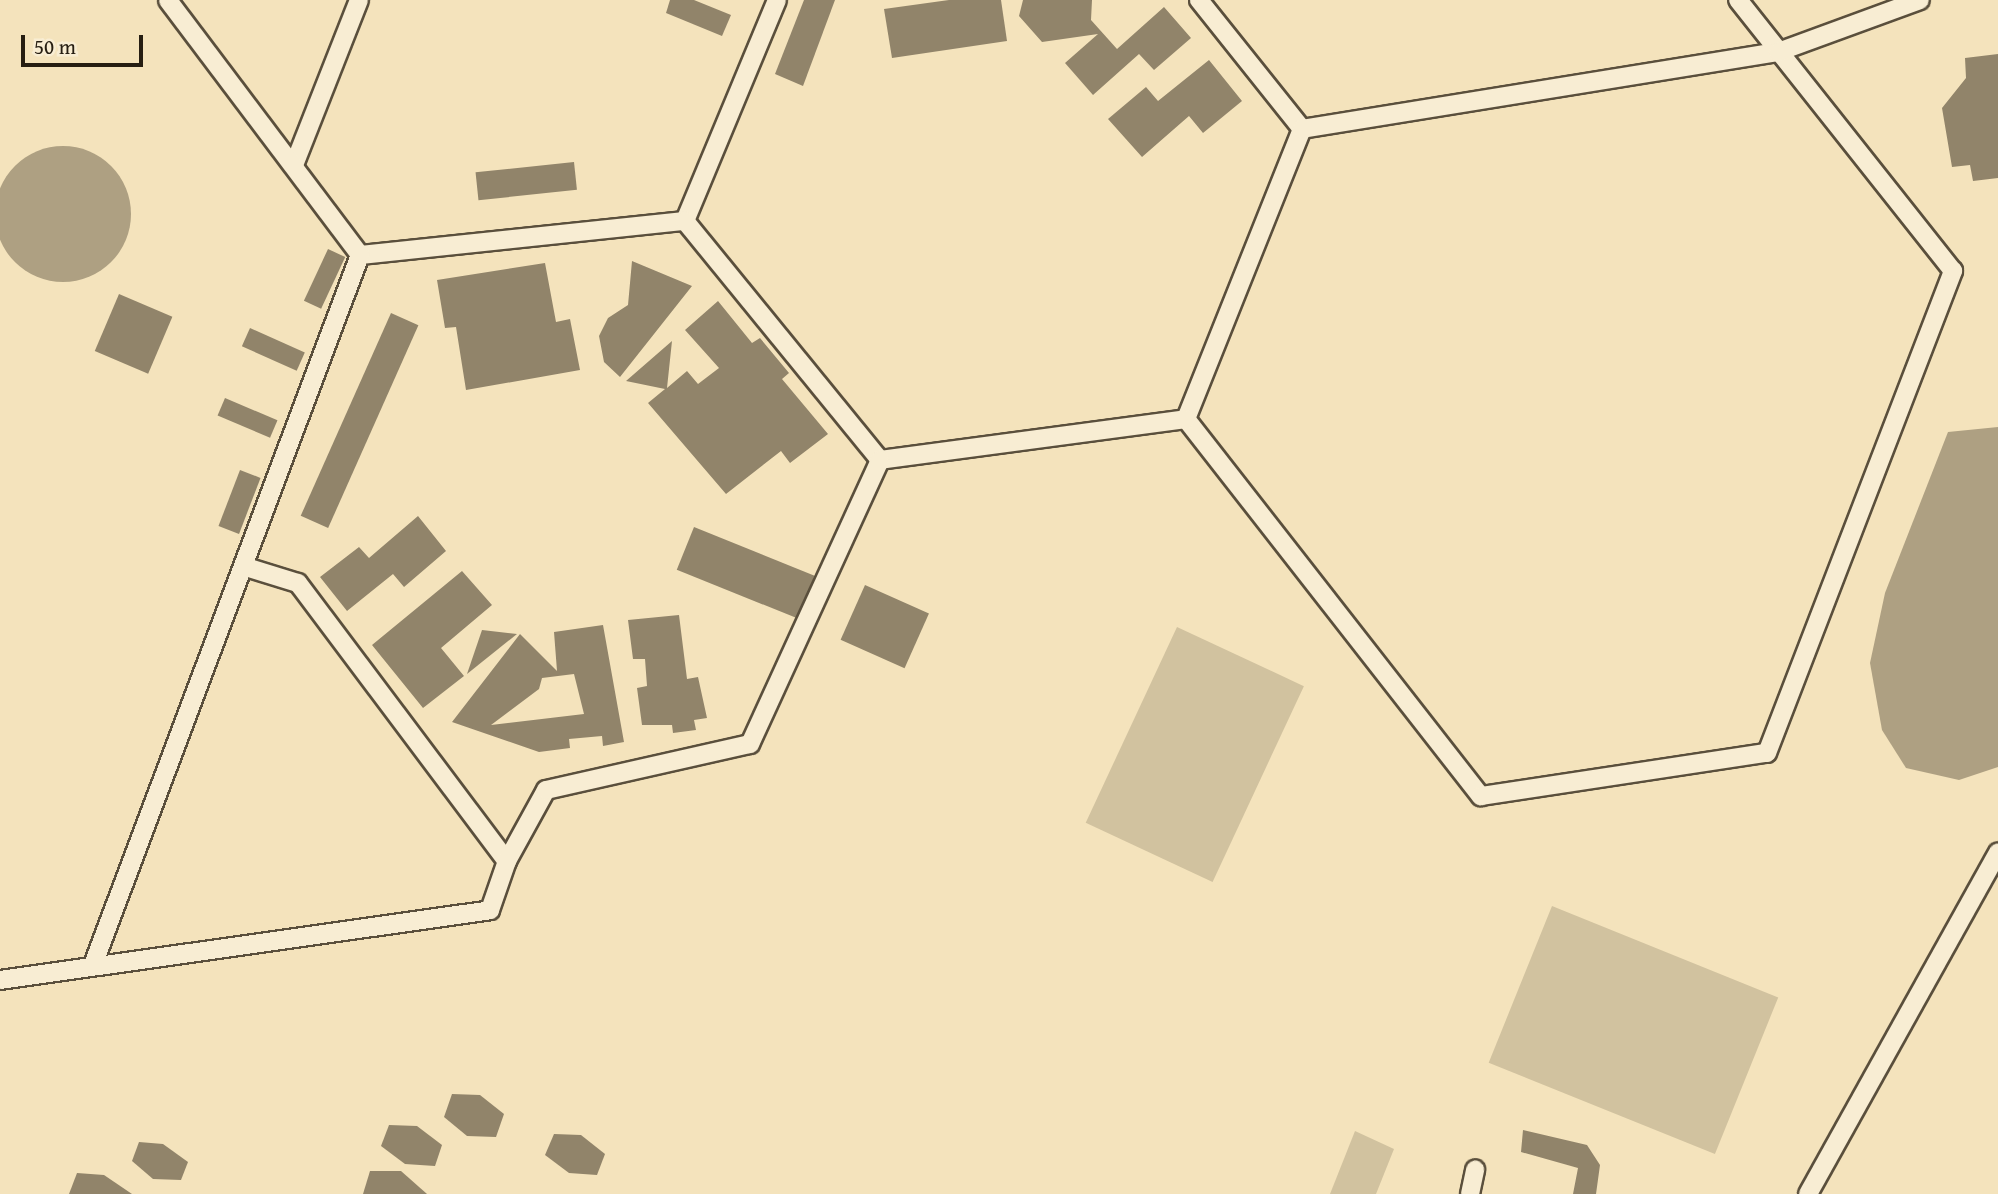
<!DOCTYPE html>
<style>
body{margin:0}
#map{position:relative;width:1998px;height:1194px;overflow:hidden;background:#f4e3bc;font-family:"Gentium Book Plus",serif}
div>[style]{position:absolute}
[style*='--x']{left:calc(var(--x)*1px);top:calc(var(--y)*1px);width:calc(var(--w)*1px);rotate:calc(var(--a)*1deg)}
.green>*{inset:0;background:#d1c29f;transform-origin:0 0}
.water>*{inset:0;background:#aea082}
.round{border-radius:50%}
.building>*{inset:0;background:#91846a;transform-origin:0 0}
.roads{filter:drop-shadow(2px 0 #5a4f3c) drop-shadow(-2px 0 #5a4f3c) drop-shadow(0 2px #5a4f3c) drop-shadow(0 -2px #5a4f3c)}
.street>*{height:18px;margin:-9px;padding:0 9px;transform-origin:9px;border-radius:9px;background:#f8edd3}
span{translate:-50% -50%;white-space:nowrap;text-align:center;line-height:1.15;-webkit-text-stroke:5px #f8edd3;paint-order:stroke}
.scale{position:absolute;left:21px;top:35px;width:122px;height:32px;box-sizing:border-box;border:4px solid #261e12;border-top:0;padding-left:9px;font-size:21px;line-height:24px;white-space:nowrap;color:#261e12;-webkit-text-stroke:5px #f8edd3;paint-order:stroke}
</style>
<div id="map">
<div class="green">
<div style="left:1177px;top:627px;width:140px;height:216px;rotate:25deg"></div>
<div style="left:1552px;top:906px;width:244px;height:169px;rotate:22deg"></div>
<div style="clip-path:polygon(1355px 1131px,1394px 1149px,1376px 1194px,1330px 1194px)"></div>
</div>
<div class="water">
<div class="round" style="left:-5px;top:146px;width:136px;height:136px"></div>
<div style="clip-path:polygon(1998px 427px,1998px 767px,1959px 780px,1906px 768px,1882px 730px,1870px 663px,1885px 593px,1948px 432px)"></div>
</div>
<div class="building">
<div style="clip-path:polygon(670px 0,694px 0,731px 15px,722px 36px,666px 13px)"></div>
<div style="clip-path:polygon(804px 0,835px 0,803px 86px,775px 74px)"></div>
<div style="clip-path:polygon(949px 0,1001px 0,1007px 41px,892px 58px,884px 9px)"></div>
<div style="clip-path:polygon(1023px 0,1092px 0,1091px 20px,1117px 49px,1164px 7px,1191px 38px,1154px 70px,1139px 54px,1093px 95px,1065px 63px,1098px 34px,1042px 42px,1019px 16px)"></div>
<div style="clip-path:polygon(1998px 54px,1998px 178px,1973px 181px,1970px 165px,1952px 167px,1942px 108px,1966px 78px,1965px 58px)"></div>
<div style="clip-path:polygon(1209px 60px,1242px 101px,1203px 133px,1189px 116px,1142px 157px,1108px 119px,1146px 87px,1158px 101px)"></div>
<div style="left:574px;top:162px;width:28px;height:99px;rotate:84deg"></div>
<div style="left:328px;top:249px;width:19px;height:57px;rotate:25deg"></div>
<div style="clip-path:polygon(632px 261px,692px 286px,620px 377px,604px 362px,599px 336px,608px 318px,628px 305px)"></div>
<div style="clip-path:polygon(545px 263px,556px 322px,570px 319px,580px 370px,466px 390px,456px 327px,445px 328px,437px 280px)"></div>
<div style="left:119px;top:294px;width:58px;height:62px;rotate:23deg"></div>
<div style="clip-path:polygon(718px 301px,752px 343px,760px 338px,789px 373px,782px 379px,828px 434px,790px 463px,781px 451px,726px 494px,648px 403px,665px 389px,626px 381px,672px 341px,667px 388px,687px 371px,698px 384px,719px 368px,685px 330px)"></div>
<div style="left:391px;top:313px;width:30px;height:222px;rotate:24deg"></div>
<div style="left:250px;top:328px;width:60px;height:20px;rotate:24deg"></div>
<div style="left:225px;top:398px;width:57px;height:19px;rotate:23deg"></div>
<div style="left:240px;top:470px;width:22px;height:60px;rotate:21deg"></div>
<div style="clip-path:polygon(418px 516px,446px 551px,404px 587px,393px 574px,347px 611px,320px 577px,359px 547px,369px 558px)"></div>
<div style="left:694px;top:527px;width:130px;height:46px;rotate:22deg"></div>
<div style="clip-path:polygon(462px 571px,492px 605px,441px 648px,464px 676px,423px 708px,372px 645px)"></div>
<div style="left:865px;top:585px;width:70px;height:60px;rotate:24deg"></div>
<div style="clip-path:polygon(679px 615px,687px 679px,698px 677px,707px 718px,694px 720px,696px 730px,673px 733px,672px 725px,642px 725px,637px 688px,647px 686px,645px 659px,633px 659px,628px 620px)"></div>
<div style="clip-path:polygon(evenodd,603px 625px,624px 742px,603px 746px,602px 736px,569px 739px,570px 748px,539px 752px,452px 722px,520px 634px,557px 671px,554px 632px,603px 625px,574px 674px,584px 714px,491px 725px,539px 689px,542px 678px,574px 674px)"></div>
<div style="clip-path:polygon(482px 630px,517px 634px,467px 674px)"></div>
<div style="clip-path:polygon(452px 1094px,480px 1095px,504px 1114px,496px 1137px,467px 1136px,444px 1117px)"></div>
<div style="clip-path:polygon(389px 1125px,417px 1126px,442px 1145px,435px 1166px,405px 1164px,381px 1146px)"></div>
<div style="clip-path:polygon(1523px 1130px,1587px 1145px,1600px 1165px,1596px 1194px,1573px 1194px,1578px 1168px,1521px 1152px)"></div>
<div style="clip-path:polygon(554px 1134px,581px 1135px,605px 1154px,597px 1175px,569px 1173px,545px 1155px)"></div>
<div style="clip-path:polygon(139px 1142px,163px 1144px,188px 1162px,181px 1180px,153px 1179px,132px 1161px)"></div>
<div style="clip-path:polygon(370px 1171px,401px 1171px,427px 1194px,363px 1194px)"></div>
<div style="clip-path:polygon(77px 1173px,104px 1175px,132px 1194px,69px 1194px)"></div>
</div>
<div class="roads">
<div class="street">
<div style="--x:1199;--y:0;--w:165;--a:51.4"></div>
<div style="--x:1302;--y:129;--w:312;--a:111.8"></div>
<div style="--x:1186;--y:419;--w:479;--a:52"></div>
<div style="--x:1481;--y:796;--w:289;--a:-8.6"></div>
<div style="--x:1767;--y:753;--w:517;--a:-68.9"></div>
<div style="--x:1953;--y:271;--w:346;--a:-128.4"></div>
<div style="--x:1302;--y:129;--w:482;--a:-9.2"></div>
<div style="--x:1778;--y:52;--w:151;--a:-20.1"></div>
<div style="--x:294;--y:165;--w:177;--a:-68.5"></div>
<div style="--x:685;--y:221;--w:239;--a:-67.4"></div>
<div style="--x:360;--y:255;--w:327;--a:-6"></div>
<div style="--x:685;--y:221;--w:308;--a:50.8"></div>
<div style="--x:880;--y:460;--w:309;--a:-7.6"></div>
<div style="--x:246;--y:567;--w:54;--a:17.1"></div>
<div style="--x:298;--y:583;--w:348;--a:53.1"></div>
<div style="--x:93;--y:965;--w:759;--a:-69.39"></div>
<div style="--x:360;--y:255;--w:319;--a:-127"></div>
<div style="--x:0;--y:980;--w:495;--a:-8.1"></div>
<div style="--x:490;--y:910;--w:52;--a:-70.9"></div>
<div style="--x:507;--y:861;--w:81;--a:-61.2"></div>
<div style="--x:546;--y:790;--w:209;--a:-12.7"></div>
<div style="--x:750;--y:744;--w:312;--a:-65.4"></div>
<div style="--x:1470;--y:1194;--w:25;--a:-78"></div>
<div style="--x:1808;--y:1194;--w:391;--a:-60.9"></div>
</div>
</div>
<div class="scale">50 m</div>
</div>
